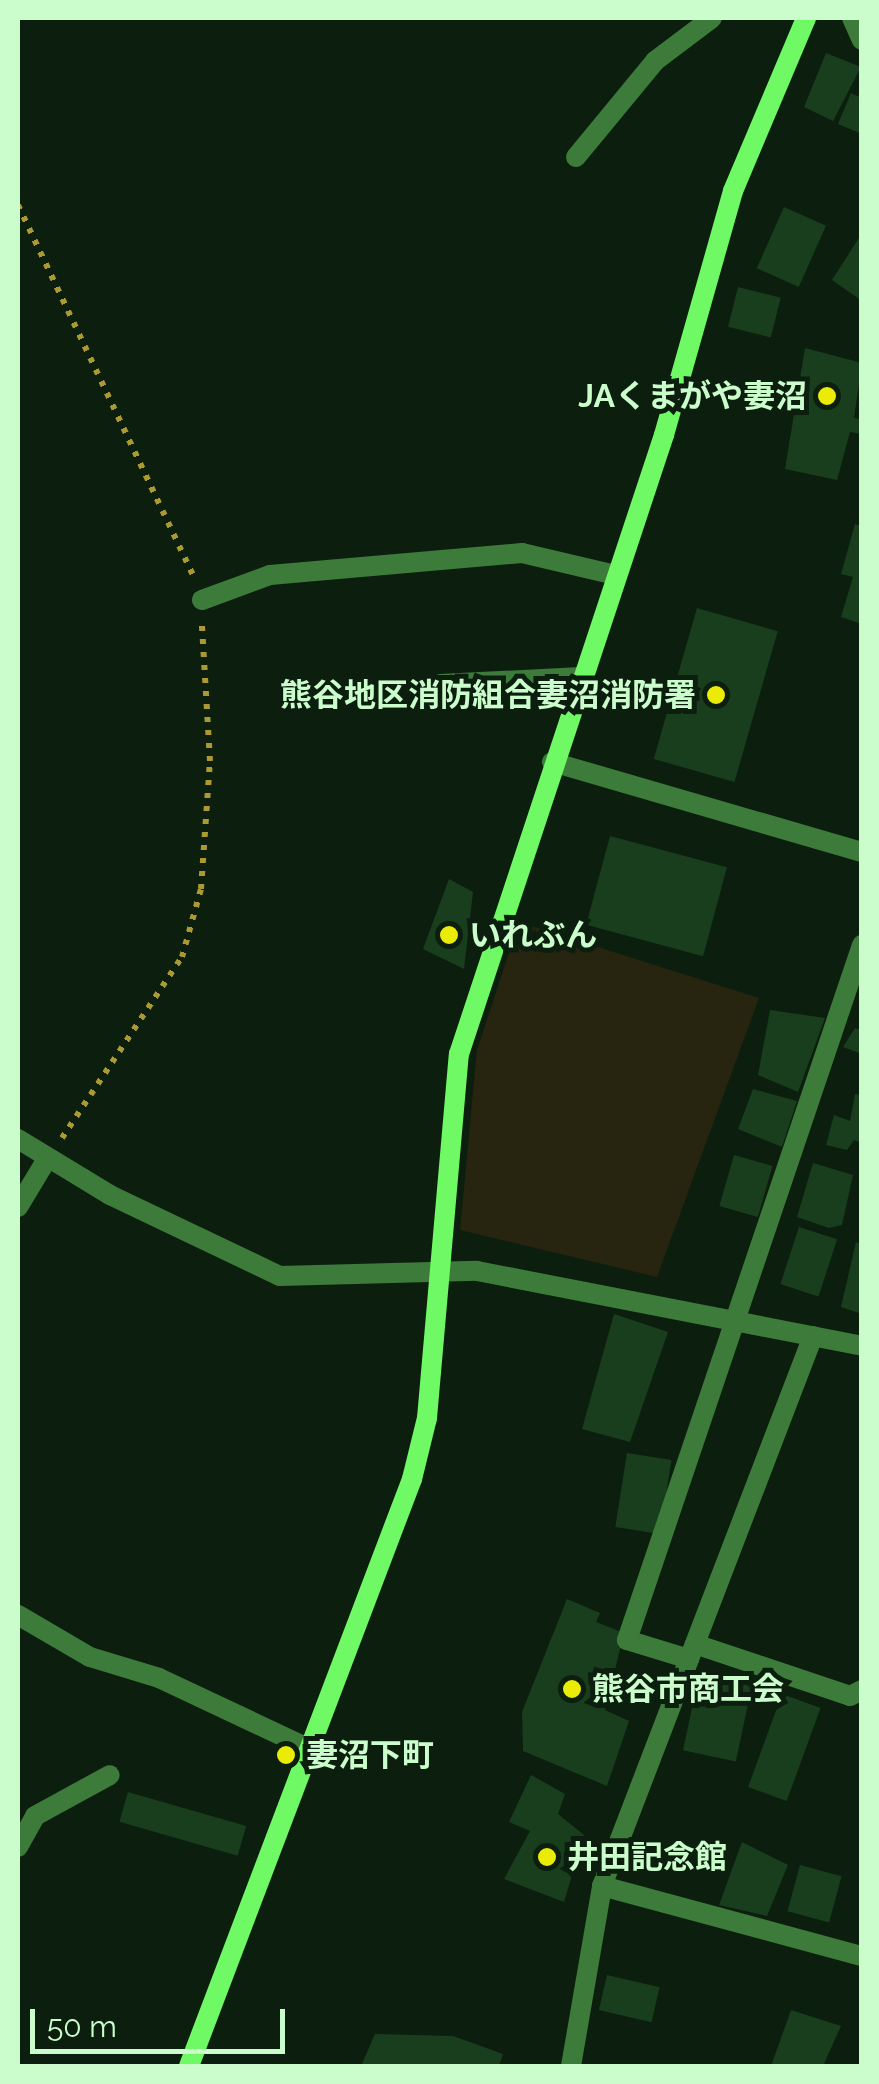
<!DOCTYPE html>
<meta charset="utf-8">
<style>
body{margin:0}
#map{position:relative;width:879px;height:2084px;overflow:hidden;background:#0c1e0e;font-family:Raleway,"Noto Sans JP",sans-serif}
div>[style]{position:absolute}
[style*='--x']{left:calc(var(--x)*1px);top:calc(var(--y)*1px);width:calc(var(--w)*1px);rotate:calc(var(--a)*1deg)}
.green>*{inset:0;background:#272410}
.building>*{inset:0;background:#193e1d;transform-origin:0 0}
.path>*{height:6px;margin-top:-3px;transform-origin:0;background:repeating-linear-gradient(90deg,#ab9931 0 5px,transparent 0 13px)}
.lane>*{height:20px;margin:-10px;padding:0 10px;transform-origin:10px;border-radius:10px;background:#3c7b39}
.street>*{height:20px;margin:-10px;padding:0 10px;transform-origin:10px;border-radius:10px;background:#3c7b39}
.secondary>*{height:20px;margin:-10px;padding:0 10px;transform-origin:10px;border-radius:10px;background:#6ffa65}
.dots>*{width:28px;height:28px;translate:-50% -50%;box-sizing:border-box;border:5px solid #0c1e0e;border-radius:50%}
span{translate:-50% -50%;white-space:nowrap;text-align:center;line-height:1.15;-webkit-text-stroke:10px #0c1e0e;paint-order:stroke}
.poi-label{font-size:32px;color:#cbfdcc;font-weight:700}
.right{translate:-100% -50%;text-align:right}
.left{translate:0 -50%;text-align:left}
.frame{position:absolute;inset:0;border:20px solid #cbfdcc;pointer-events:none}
.scale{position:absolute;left:30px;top:2009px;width:255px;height:45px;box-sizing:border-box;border:5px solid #cbfdcc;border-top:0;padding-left:12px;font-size:30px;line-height:35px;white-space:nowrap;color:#cbfdcc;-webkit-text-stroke:8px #0c1e0e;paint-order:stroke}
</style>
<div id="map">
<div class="green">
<div style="clip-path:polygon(519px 922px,759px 998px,657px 1277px,460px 1230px,477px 1050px)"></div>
</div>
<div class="building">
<div style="clip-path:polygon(826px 53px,861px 67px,833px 121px,804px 107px)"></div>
<div style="clip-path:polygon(851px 93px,862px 98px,862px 134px,838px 124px)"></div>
<div style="left:784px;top:207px;width:46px;height:67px;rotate:24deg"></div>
<div style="clip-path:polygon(862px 233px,862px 301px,832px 280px)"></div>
<div style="left:738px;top:287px;width:44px;height:41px;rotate:14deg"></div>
<div style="clip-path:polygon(805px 348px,862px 363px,854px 418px,862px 419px,862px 434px,850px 432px,837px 480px,785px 469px)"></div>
<div style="clip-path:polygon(855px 524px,862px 526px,862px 624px,841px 617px,853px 577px,841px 574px)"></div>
<div style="left:697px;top:608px;width:84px;height:157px;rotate:16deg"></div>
<div style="left:610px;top:836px;width:121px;height:92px;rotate:15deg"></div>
<div style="clip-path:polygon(449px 879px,473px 892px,464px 969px,423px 949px)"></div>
<div style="clip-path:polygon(770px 1010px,825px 1018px,798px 1092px,758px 1075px)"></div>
<div style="clip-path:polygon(855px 1028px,862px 1030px,862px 1054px,843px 1047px)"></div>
<div style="clip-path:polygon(753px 1089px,797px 1101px,782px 1147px,738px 1129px)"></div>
<div style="clip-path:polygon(855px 1094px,862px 1095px,862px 1143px,854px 1140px,847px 1150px,826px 1145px,834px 1115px,850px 1121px)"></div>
<div style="left:734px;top:1155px;width:40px;height:53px;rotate:16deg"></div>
<div style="clip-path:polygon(813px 1163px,853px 1175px,842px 1225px,829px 1228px,797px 1217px)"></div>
<div style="left:799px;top:1227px;width:40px;height:60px;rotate:18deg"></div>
<div style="clip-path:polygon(856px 1242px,862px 1244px,862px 1314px,841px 1307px)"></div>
<div style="clip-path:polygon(614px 1314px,668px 1332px,630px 1442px,582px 1429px)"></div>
<div style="left:627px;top:1453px;width:45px;height:75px;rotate:9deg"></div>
<div style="clip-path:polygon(567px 1599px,600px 1613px,596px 1622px,624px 1633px,605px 1710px,629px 1721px,607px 1786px,523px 1751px,522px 1712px)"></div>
<div style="left:699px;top:1675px;width:54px;height:77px;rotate:12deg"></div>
<div style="left:782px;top:1694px;width:41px;height:99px;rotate:20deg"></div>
<div style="clip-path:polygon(531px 1775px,565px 1794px,558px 1814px,584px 1835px,564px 1902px,504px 1879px,530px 1831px,509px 1822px)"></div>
<div style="left:128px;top:1792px;width:123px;height:31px;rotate:16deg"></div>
<div style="clip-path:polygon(742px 1842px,788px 1865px,767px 1916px,719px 1905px)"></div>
<div style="left:800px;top:1865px;width:43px;height:48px;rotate:15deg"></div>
<div style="left:607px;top:1975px;width:54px;height:36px;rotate:13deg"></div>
<div style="clip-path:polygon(791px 2010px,841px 2026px,823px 2066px,771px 2066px)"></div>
<div style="clip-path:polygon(375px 2034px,453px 2036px,503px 2054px,499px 2066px,361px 2066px)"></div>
</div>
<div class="path">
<div style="--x:18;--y:205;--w:414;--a:64.7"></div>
<div style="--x:62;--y:1138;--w:217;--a:-56.5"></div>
<div style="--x:182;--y:957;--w:71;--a:-74.4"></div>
<div style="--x:201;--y:889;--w:128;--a:-86"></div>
<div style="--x:210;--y:761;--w:136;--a:-93.4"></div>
</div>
<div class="lane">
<div style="--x:576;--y:157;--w:124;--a:-50.5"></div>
<div style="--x:655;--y:61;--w:71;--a:-37"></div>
<div style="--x:18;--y:1207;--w:56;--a:-58.9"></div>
<div style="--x:18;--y:1615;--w:83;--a:30.3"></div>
<div style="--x:90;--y:1657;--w:72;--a:16.9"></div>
<div style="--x:159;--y:1678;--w:165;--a:25.2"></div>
<div style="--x:18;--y:1847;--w:35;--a:-61"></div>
<div style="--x:35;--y:1816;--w:85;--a:-28.7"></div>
</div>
<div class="street">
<div style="--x:852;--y:18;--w:24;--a:66"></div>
<div style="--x:202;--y:600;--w:72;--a:-20.2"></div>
<div style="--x:270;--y:575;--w:253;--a:-5"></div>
<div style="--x:522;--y:553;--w:96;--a:13.3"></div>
<div style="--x:440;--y:684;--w:141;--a:-2.8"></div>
<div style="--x:552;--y:762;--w:323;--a:16.2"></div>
<div style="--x:18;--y:1139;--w:108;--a:31.3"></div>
<div style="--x:110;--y:1195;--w:188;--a:25.5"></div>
<div style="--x:280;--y:1276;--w:197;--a:-1.5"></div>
<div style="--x:477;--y:1271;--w:392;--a:11"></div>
<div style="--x:695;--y:1644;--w:163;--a:18.5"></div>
<div style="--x:850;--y:1696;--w:13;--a:-27"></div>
<div style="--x:689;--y:1659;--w:65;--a:-163"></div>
<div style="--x:627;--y:1640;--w:734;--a:-71.32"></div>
<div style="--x:602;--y:1886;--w:269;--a:15.1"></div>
<div style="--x:571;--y:2066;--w:183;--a:-80.2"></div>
<div style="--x:602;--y:1886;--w:589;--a:-69.01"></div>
</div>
<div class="secondary">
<div style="--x:189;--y:2066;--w:628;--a:-69.2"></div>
<div style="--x:412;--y:1479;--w:63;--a:-76.2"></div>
<div style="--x:427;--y:1418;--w:365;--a:-85"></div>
<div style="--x:459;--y:1054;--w:652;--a:-71.68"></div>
<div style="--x:664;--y:435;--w:254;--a:-74.2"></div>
<div style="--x:733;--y:191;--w:188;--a:-67.1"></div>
</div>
<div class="dots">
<div style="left:827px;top:396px;background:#eaec08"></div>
<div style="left:716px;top:695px;background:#eaec08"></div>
<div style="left:449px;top:935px;background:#eaec08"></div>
<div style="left:572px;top:1689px;background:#eaec08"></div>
<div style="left:286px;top:1755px;background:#eaec08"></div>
<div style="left:547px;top:1857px;background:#eaec08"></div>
</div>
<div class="poi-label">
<span class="right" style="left:807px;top:396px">JAくまがや妻沼</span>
<span class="right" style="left:696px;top:695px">熊谷地区消防組合妻沼消防署</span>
<span class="left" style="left:469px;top:935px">いれぶん</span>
<span class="left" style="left:592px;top:1689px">熊谷市商工会</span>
<span class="left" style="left:306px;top:1755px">妻沼下町</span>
<span class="left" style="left:567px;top:1857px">井田記念館</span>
</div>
<div class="frame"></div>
<div class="scale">50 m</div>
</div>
